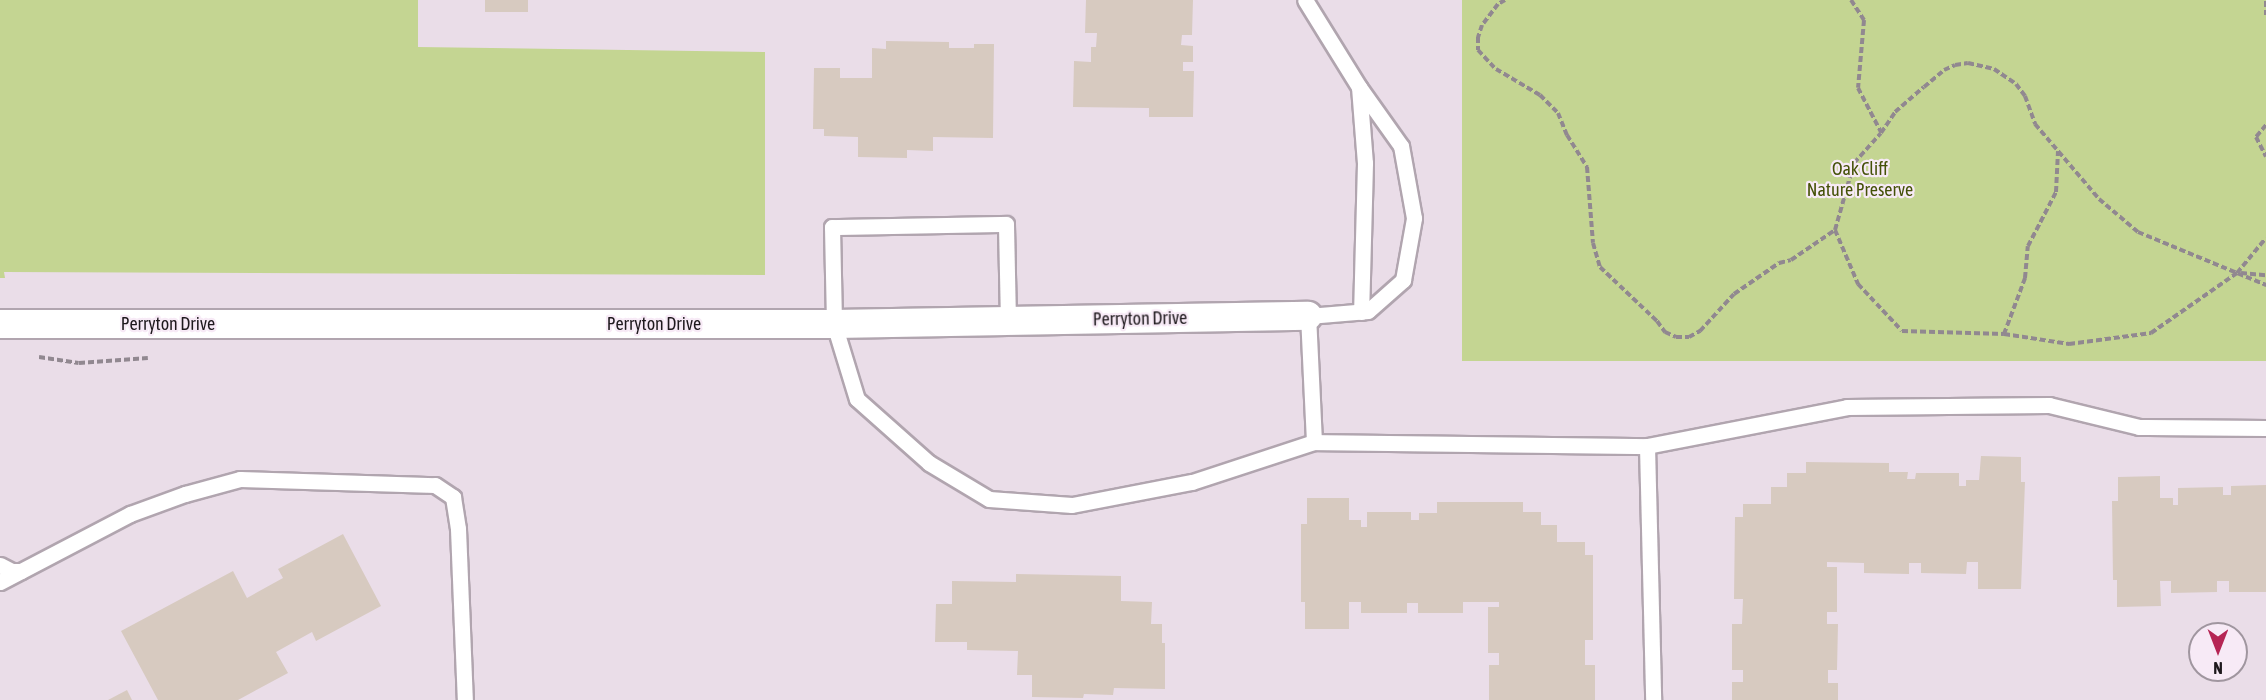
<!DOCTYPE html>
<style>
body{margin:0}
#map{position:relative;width:2266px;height:700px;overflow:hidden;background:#eadde8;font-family:"Asap Condensed",sans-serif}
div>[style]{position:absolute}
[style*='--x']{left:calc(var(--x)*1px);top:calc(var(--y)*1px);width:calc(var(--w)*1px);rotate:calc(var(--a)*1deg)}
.green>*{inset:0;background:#c4d592;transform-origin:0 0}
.building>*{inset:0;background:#d7cac0;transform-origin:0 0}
.path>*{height:4px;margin-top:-2px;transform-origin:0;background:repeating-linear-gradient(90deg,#918890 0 6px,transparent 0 9px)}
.roads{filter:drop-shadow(2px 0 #b1a5af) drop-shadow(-2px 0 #b1a5af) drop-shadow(0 2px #b1a5af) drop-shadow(0 -2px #b1a5af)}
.lane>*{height:15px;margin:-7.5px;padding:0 7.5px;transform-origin:7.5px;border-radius:7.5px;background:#fff}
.street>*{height:28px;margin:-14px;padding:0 14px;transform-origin:14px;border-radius:14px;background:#fff}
span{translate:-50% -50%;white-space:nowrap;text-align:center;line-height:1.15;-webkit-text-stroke:4.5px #f7eaf6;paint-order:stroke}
.park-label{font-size:18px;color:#445107}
.street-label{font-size:18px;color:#1e191d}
.north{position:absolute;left:2188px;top:622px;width:60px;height:60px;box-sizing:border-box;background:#f7eaf6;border:2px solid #a0969f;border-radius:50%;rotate:180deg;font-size:16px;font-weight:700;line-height:24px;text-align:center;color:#1e191d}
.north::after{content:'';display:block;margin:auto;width:21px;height:27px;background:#b52554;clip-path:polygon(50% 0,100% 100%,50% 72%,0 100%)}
</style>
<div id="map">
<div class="green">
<div style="clip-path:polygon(0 0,418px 0,418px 47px,765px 52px,765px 275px,4px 272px,5px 278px,0 278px)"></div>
<div style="left:1462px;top:0;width:804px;height:361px"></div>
</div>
<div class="building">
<div style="left:485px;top:0;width:43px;height:12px"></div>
<div style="clip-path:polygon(1086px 0,1193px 0,1192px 35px,1182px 35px,1181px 45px,1193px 46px,1193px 62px,1183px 62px,1183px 71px,1194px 71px,1193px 117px,1149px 117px,1149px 108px,1073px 107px,1074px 61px,1091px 62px,1091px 47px,1096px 47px,1097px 33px,1085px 33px)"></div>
<div style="clip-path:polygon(886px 41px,949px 42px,949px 48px,974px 48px,974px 44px,994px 44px,993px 138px,933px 137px,933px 151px,907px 150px,907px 158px,858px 157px,858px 137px,824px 136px,824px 129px,813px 129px,814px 68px,840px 68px,840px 78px,872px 78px,872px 48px,886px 49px)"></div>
<div style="clip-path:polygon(1981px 456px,2021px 457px,2021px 482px,2025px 482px,2021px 589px,1978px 589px,1978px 562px,1967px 562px,1966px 574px,1921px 573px,1921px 563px,1909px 563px,1909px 574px,1864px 573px,1864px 563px,1827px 562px,1827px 567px,1837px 567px,1837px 612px,1827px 612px,1827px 624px,1838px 624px,1837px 670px,1828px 670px,1828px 683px,1838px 683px,1838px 700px,1732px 700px,1732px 682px,1743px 682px,1743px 670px,1732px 670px,1732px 624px,1742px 624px,1743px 599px,1734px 599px,1735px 517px,1743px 517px,1743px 504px,1771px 504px,1771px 487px,1787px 487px,1787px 473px,1806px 473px,1806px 462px,1889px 463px,1889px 472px,1908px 472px,1907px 479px,1915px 479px,1916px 473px,1959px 473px,1959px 486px,1966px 486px,1966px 480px,1979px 480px)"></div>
<div style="clip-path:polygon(2160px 476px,2160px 498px,2173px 498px,2173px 505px,2178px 505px,2178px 488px,2223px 487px,2223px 495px,2231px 495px,2231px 486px,2266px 485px,2266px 592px,2229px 592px,2229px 581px,2217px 581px,2217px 592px,2171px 593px,2171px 581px,2160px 581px,2161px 606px,2117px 607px,2117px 580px,2113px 580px,2112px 501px,2118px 501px,2118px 477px)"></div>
<div style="clip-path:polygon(1307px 498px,1349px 498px,1349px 520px,1361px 520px,1361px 527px,1367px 527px,1367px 512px,1411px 512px,1411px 520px,1419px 520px,1419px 513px,1437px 513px,1437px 502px,1523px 502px,1523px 512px,1541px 512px,1541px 525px,1557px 525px,1557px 542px,1585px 542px,1585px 555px,1593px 555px,1593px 640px,1585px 640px,1585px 665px,1595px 665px,1595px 700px,1489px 700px,1489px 665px,1499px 665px,1499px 653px,1488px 653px,1488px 607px,1499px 607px,1499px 602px,1463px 602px,1463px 613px,1418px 613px,1418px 603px,1407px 603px,1407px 613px,1361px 613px,1361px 602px,1349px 602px,1349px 629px,1305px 629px,1305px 602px,1301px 602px,1301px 524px,1307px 524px)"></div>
<div style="clip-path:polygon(343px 534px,381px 606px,316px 641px,312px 632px,276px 652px,288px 673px,238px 700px,158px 700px,121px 631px,233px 571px,247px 598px,283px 578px,278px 569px)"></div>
<div style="clip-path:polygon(1016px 574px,1121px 576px,1121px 601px,1152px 602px,1151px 624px,1162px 624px,1162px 643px,1165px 643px,1165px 689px,1114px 688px,1113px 695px,1084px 694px,1083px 698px,1032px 697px,1032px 675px,1017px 675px,1018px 651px,967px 650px,967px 642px,935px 642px,936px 604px,952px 604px,952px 581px,1016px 582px)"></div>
<div style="clip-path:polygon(127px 690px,132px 700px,108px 700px)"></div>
</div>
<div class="path">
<div style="--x:1505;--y:0;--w:8;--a:150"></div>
<div style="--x:1498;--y:4;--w:26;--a:127"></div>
<div style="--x:1482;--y:25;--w:13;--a:108"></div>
<div style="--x:1478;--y:37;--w:13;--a:90"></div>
<div style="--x:1478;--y:50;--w:26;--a:47"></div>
<div style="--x:1496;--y:69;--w:51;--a:30.6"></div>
<div style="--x:1540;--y:95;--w:25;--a:45"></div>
<div style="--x:1558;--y:113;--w:24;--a:68"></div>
<div style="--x:1567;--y:135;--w:38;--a:58"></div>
<div style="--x:1587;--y:167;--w:76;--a:85.5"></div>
<div style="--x:1593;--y:243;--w:25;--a:74"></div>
<div style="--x:1600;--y:267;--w:79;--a:43.5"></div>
<div style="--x:1657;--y:321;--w:14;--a:54"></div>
<div style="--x:1665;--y:332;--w:12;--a:24"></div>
<div style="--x:1676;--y:337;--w:13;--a:0"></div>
<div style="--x:1689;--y:337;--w:13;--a:-29"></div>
<div style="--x:1700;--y:331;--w:50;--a:-47.4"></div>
<div style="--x:1734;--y:294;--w:55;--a:-34.6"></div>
<div style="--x:1779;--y:263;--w:12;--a:-14"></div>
<div style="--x:1791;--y:260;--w:53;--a:-34.3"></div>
<div style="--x:1835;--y:230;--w:70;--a:-74.2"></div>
<div style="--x:1854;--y:163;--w:40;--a:-48"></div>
<div style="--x:1881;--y:133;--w:25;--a:-56"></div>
<div style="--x:1895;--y:112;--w:38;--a:-41"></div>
<div style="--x:1924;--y:87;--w:26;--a:-40"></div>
<div style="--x:1944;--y:70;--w:12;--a:-24"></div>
<div style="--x:1955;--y:65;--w:13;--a:-9"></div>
<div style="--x:1968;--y:63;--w:27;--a:13"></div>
<div style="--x:1994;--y:69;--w:27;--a:34"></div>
<div style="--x:2016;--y:84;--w:15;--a:53"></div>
<div style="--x:2025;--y:96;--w:30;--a:70"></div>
<div style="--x:2035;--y:124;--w:99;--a:49.5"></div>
<div style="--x:2099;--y:199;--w:51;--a:40.2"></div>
<div style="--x:2138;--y:232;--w:139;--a:22.5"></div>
<div style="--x:1851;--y:0;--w:24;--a:57"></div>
<div style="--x:1864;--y:20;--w:68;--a:95"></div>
<div style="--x:1858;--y:88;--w:50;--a:62.4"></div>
<div style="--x:2266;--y:1;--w:14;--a:90"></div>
<div style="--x:2266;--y:125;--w:16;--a:130"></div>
<div style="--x:2256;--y:137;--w:22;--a:63"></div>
<div style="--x:1835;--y:230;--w:59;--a:66.9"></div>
<div style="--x:1858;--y:284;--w:64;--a:46.9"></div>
<div style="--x:1902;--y:331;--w:102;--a:1.7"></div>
<div style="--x:2004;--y:334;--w:60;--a:-69.4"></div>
<div style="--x:2025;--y:278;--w:32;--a:-85"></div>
<div style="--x:2028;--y:246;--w:61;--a:-62.6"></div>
<div style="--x:2056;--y:192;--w:41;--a:-87.2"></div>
<div style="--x:2241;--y:273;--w:25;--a:5"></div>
<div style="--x:2004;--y:334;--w:66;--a:8.7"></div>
<div style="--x:2069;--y:344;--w:83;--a:-7.6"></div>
<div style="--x:2151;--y:333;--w:105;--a:-34.9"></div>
<div style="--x:2237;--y:273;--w:45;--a:-50.4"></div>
<div style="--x:39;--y:357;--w:40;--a:8.5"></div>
<div style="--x:79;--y:363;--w:69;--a:-4.1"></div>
</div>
<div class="roads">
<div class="lane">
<div style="--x:1359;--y:87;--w:76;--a:85.5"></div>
<div style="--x:1365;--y:163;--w:149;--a:91.5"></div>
<div style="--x:1008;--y:321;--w:97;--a:-91.2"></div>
<div style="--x:1006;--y:224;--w:174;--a:179"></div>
<div style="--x:832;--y:227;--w:97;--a:88.8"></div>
<div style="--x:834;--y:324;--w:78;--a:73"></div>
<div style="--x:857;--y:399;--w:96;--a:41.6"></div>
<div style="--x:929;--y:463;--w:70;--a:31"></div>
<div style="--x:989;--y:499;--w:83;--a:4.1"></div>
<div style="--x:1072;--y:505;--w:122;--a:-10.9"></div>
<div style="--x:1192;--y:482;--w:128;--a:-18.2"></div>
<div style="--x:1314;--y:442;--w:126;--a:-92.7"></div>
<div style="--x:1308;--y:316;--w:60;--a:-4.8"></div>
<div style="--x:1368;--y:311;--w:47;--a:-41.5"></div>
<div style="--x:1403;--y:280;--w:63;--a:-79.9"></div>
<div style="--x:1414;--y:218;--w:73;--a:-100.2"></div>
<div style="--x:1401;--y:146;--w:72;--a:-125.4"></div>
<div style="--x:1359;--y:87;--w:102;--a:-121.8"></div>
<div style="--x:1314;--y:442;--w:333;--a:0.7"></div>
<div style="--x:1647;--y:446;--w:204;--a:-11"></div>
<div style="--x:1847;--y:407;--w:202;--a:-0.6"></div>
<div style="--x:2049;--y:405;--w:93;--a:13.7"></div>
<div style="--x:2139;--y:427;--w:127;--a:0.5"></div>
<div style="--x:1647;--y:446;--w:254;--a:88.6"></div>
<div style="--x:0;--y:565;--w:13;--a:27"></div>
<div style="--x:12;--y:571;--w:9;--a:0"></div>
<div style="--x:0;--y:582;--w:147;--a:-27.6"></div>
<div style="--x:130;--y:514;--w:59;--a:-20"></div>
<div style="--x:185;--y:494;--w:57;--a:-15.3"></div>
<div style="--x:240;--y:479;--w:195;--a:1.8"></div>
<div style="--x:435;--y:485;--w:22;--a:34"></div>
<div style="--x:453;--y:497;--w:32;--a:81"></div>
<div style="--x:458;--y:529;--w:171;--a:87.7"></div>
</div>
<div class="street">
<div style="--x:0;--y:324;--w:834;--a:0"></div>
<div style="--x:834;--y:324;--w:474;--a:-1"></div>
</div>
</div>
<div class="park-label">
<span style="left:1860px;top:180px">Oak Cliff<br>Nature Preserve</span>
</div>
<div class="street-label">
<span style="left:1140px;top:319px;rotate:-1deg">Perryton Drive</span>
<span style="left:168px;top:324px">Perryton Drive</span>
<span style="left:654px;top:324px">Perryton Drive</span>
</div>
<div class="north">N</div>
</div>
